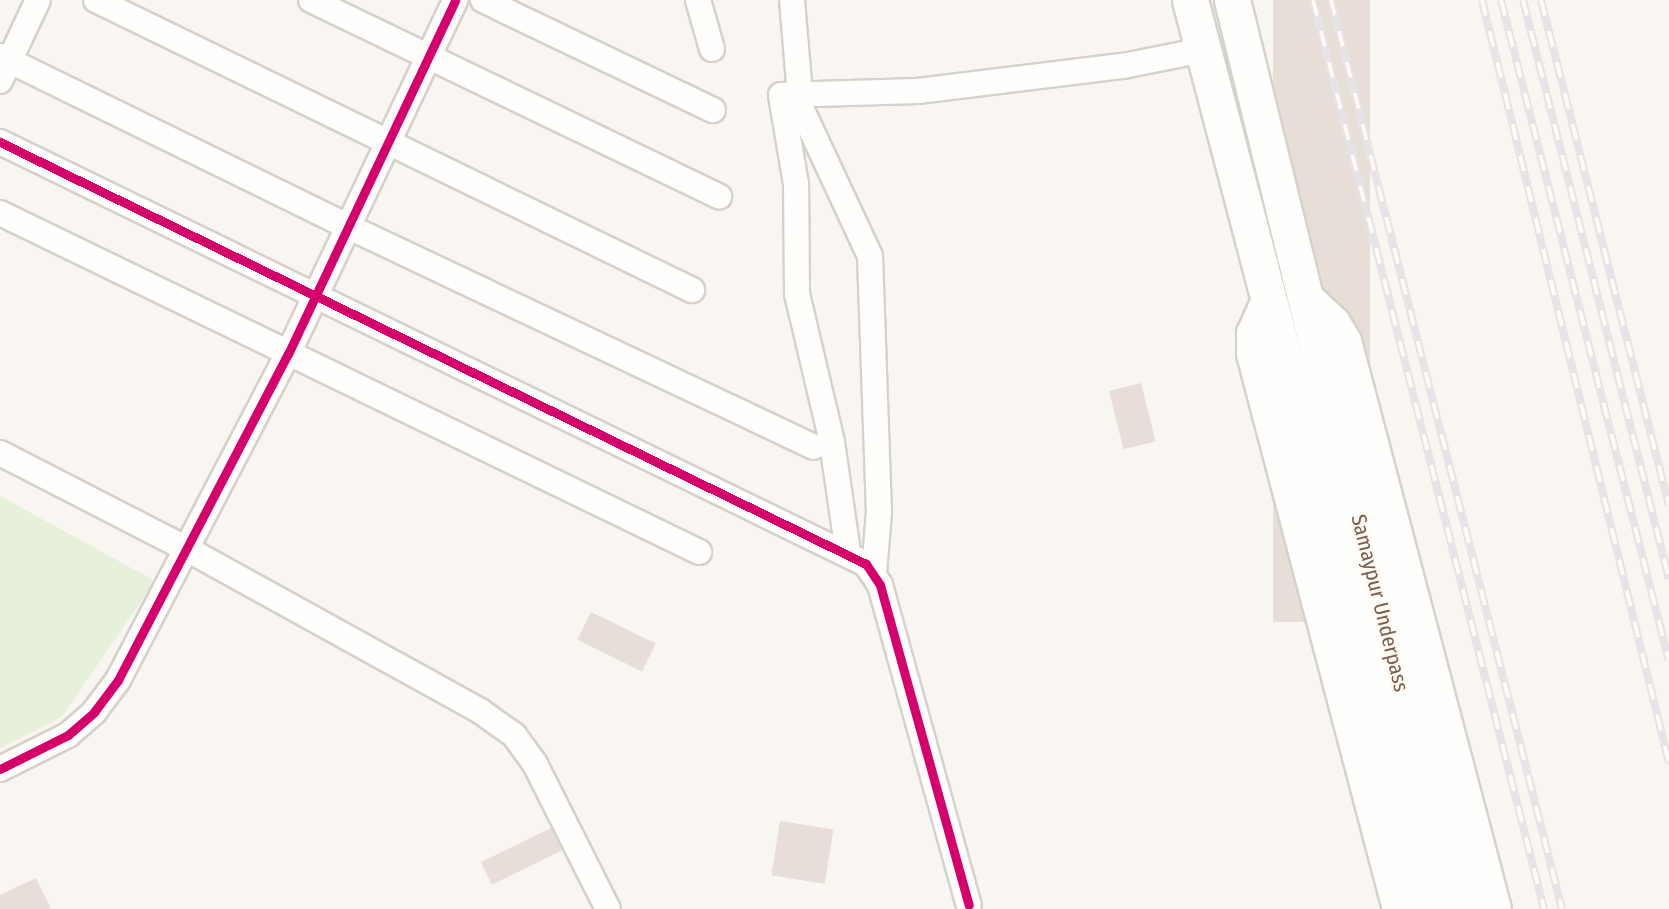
<!DOCTYPE html>
<style>
body{margin:0}
#map{position:relative;width:1669px;height:909px;overflow:hidden;background:#f9f5f0;font-family:"Fira Sans Condensed",sans-serif}
div>[style]{position:absolute}
[style*='--x']{left:calc(var(--x)*1px);top:calc(var(--y)*1px);width:calc(var(--w)*1px);rotate:calc(var(--a)*1deg)}
.green>*{inset:0;background:#e7f0db}
.building>*{inset:0;background:#e6ded7;transform-origin:0 0}
.roads{filter:drop-shadow(2px 0 #d7d1cb) drop-shadow(-2px 0 #d7d1cb) drop-shadow(0 2px #d7d1cb) drop-shadow(0 -2px #d7d1cb)}
.minor>*{height:24px;margin:-12px;padding:0 12px;transform-origin:12px;border-radius:12px;background:#fefefd}
.tertiary>*{height:32px;margin:-16px;padding:0 16px;transform-origin:16px;border-radius:16px;background:#fefefd}
.secondary>*{height:35px;margin:-17.5px;padding:0 17.5px;transform-origin:17.5px;border-radius:17.5px;background:#fefefd}
.rail>*{height:8px;margin-top:-4px;transform-origin:0;background:repeating-linear-gradient(90deg,#fffaf3 0 16px,#e6e3e7 0 32px);box-sizing:border-box;border-block:2px solid #e6e3e7}
.cycleway>*{height:9px;margin:-4.5px;padding:0 4.5px;transform-origin:4.5px;border-radius:4.5px;background:#d6006c}
span{translate:-50% -50%;white-space:nowrap;text-align:center;line-height:1.15;-webkit-text-stroke:5px #fffaf3;paint-order:stroke}
.street-label{font-size:21px;color:#7a5c4d}
</style>
<div id="map">
<div class="green">
<div style="clip-path:polygon(0 496px,155px 581px,62px 717px,0 748px)"></div>
</div>
<div class="building">
<div style="left:1273px;top:0;width:97px;height:622px"></div>
<div style="left:1141px;top:383px;width:60px;height:33px;rotate:76deg"></div>
<div style="left:591px;top:612px;width:72px;height:31px;rotate:26deg"></div>
<div style="left:780px;top:821px;width:54px;height:55px;rotate:9deg"></div>
<div style="left:551px;top:828px;width:25px;height:78px;rotate:64deg"></div>
<div style="clip-path:polygon(36px 878px,51px 909px,0 909px,0 895px)"></div>
</div>
<div class="roads">
<div class="minor">
<div style="--x:96;--y:0;--w:663;--a:25.95"></div>
<div style="--x:311;--y:0;--w:453;--a:25.7"></div>
<div style="--x:483;--y:0;--w:255;--a:25.6"></div>
<div style="--x:698;--y:0;--w:51;--a:74.1"></div>
<div style="--x:792;--y:0;--w:108;--a:85.2"></div>
<div style="--x:801;--y:108;--w:163;--a:65"></div>
<div style="--x:870;--y:256;--w:256;--a:88"></div>
<div style="--x:879;--y:512;--w:61;--a:94.7"></div>
<div style="--x:0;--y:56;--w:389;--a:26.1"></div>
<div style="--x:349;--y:227;--w:514;--a:25.32"></div>
<div style="--x:0;--y:81;--w:89;--a:-64.9"></div>
<div style="--x:0;--y:142;--w:963;--a:25.98"></div>
<div style="--x:866;--y:564;--w:25;--a:56"></div>
<div style="--x:880;--y:585;--w:332;--a:74.5"></div>
<div style="--x:0;--y:213;--w:777;--a:25.87"></div>
<div style="--x:0;--y:453;--w:210;--a:27.2"></div>
<div style="--x:187;--y:549;--w:335;--a:28.9"></div>
<div style="--x:480;--y:711;--w:42;--a:35.2"></div>
<div style="--x:514;--y:735;--w:36;--a:54"></div>
<div style="--x:535;--y:764;--w:162;--a:63.3"></div>
<div style="--x:848;--y:552;--w:111;--a:-98.3"></div>
<div style="--x:832;--y:442;--w:152;--a:-103.3"></div>
<div style="--x:797;--y:294;--w:110;--a:-90.5"></div>
<div style="--x:796;--y:184;--w:90;--a:-99.6"></div>
<div style="--x:781;--y:95;--w:137;--a:-1.7"></div>
<div style="--x:918;--y:91;--w:207;--a:-7"></div>
<div style="--x:1123;--y:66;--w:82;--a:-11.3"></div>
<div style="--x:0;--y:769;--w:76;--a:-26.6"></div>
<div style="--x:68;--y:735;--w:35;--a:-41"></div>
<div style="--x:94;--y:712;--w:40;--a:-53"></div>
<div style="--x:118;--y:680;--w:368;--a:-62.5"></div>
<div style="--x:288;--y:354;--w:391;--a:-64.7"></div>
</div>
<div class="tertiary">
<div style="--x:1304;--y:295;--w:41;--a:43"></div>
<div style="--x:1334;--y:323;--w:21;--a:59"></div>
<div style="--x:1345;--y:341;--w:587;--a:75.21"></div>
<div style="--x:1268;--y:300;--w:36;--a:114"></div>
<div style="--x:1253;--y:333;--w:21;--a:90"></div>
<div style="--x:1253;--y:354;--w:574;--a:75.26"></div>
</div>
<div class="secondary">
<div style="--x:1190;--y:0;--w:940;--a:75.27"></div>
<div style="--x:1232;--y:0;--w:674;--a:76.19"></div>
<div style="--x:1393;--y:655;--w:263;--a:75"></div>
</div>
</div>
<div class="rail">
<div style="--x:1313;--y:0;--w:938;--a:75.74"></div>
<div style="--x:1331;--y:0;--w:938;--a:75.74"></div>
<div style="--x:1482;--y:0;--w:786;--a:76.23"></div>
<div style="--x:1501;--y:0;--w:682;--a:75.74"></div>
<div style="--x:1523;--y:0;--w:597;--a:75.85"></div>
<div style="--x:1541;--y:0;--w:522;--a:75.8"></div>
</div>
<div class="cycleway">
<div style="--x:0;--y:142;--w:963;--a:25.98"></div>
<div style="--x:866;--y:564;--w:25;--a:56"></div>
<div style="--x:880;--y:585;--w:332;--a:74.5"></div>
<div style="--x:0;--y:769;--w:76;--a:-26.6"></div>
<div style="--x:68;--y:735;--w:35;--a:-41"></div>
<div style="--x:94;--y:712;--w:40;--a:-53"></div>
<div style="--x:118;--y:680;--w:368;--a:-62.5"></div>
<div style="--x:288;--y:354;--w:391;--a:-64.7"></div>
</div>
<div class="street-label">
<span style="left:1380px;top:603px;rotate:76deg">Samaypur Underpass</span>
</div>
</div>
